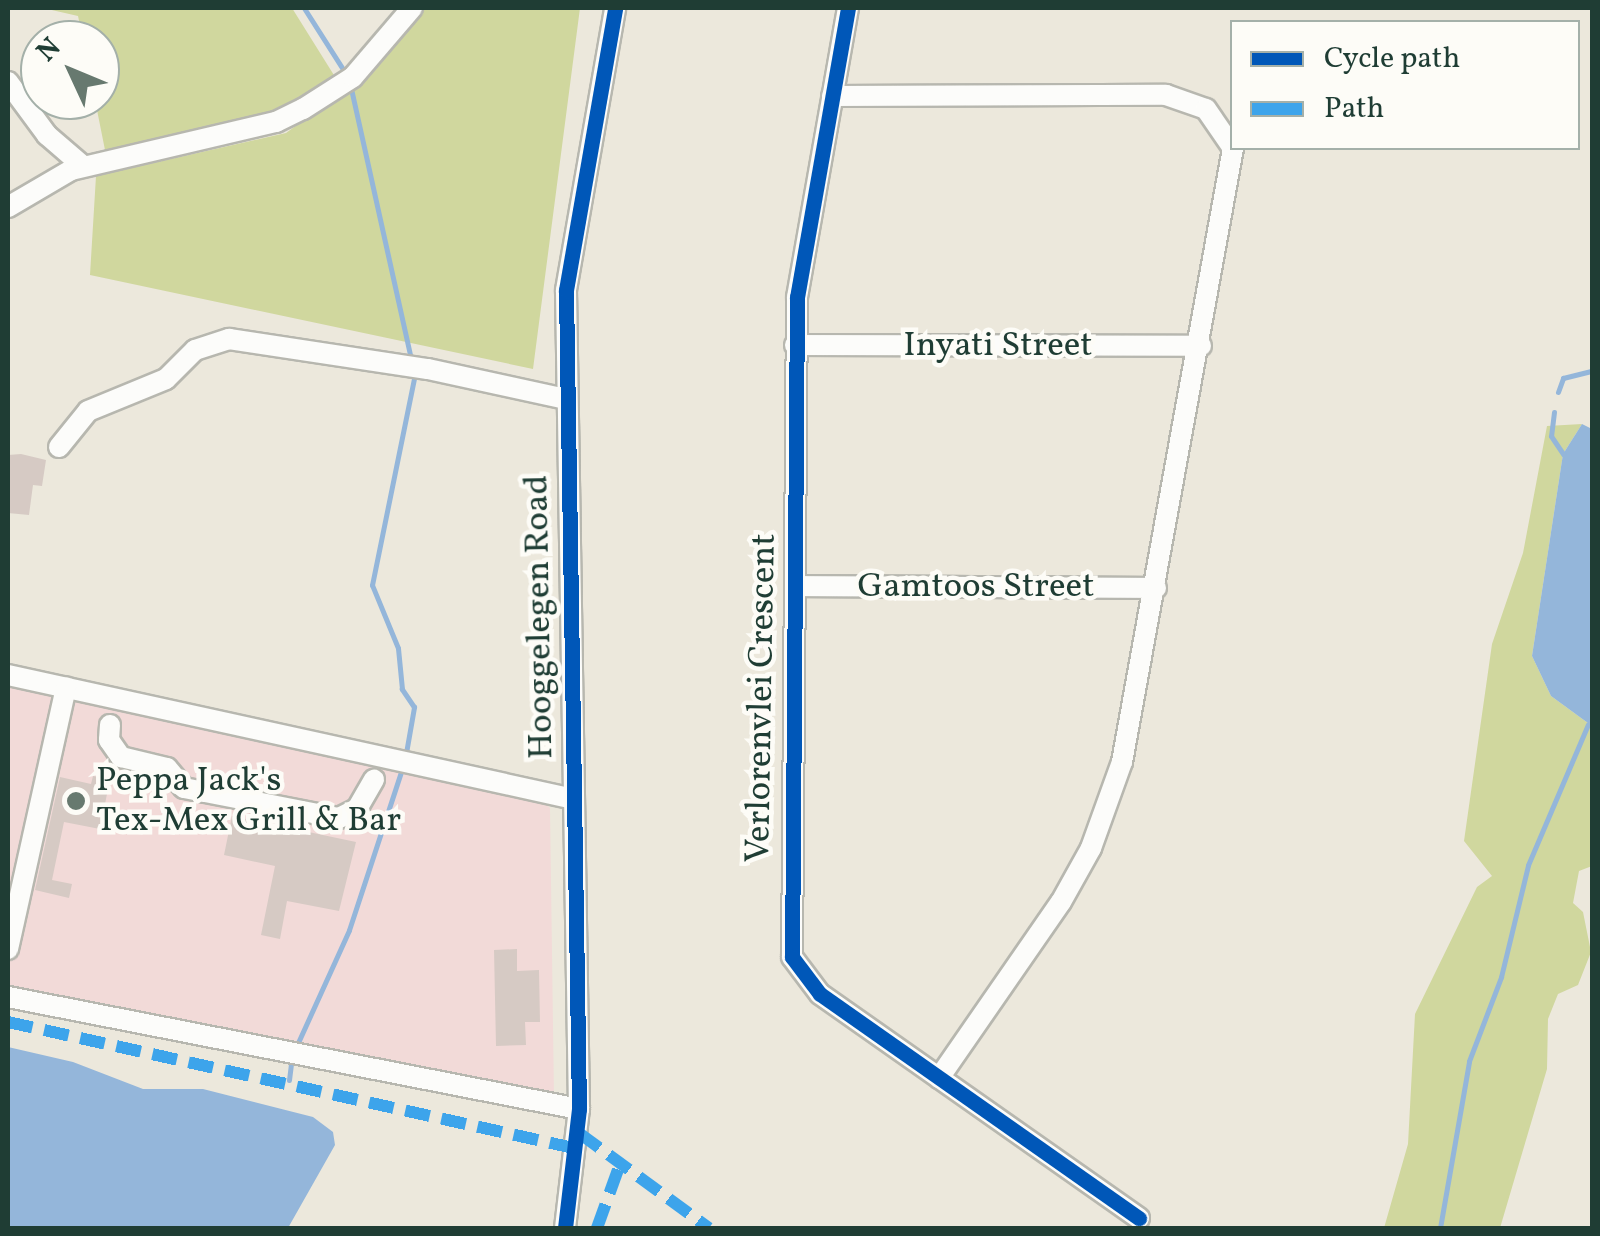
<!DOCTYPE html>
<style>
body{margin:0}
#map{position:relative;width:1600px;height:1236px;overflow:hidden;background:#ece8dc;font-family:Vollkorn,serif}
div>[style]{position:absolute}
[style*='--x']{left:calc(var(--x)*1px);top:calc(var(--y)*1px);width:calc(var(--w)*1px);rotate:calc(var(--a)*1deg)}
.built>*{inset:0;background:#f2dad8}
.green>*{inset:0;background:#d0d79e}
.water>*{inset:0;background:#94b6da}
.stream>*{height:5px;margin:-2.5px;padding:0 2.5px;transform-origin:2.5px;border-radius:2.5px;background:#94b6da}
.building>*{inset:0;background:#d6cac4}
.roads{filter:drop-shadow(2px 0 #b7b7af) drop-shadow(-2px 0 #b7b7af) drop-shadow(0 2px #b7b7af) drop-shadow(0 -2px #b7b7af)}
.minor>*{height:20px;margin:-10px;padding:0 10px;transform-origin:10px;border-radius:10px;background:#fcfcfa}
.quiet>*{height:12px;margin-top:-6px;transform-origin:0;background:repeating-linear-gradient(90deg,#3da4eb 0 25px,transparent 0 37px)}
.cycleway>*{height:15px;margin:-7.5px;padding:0 7.5px;transform-origin:7.5px;border-radius:7.5px;background:#0057b8}
.dots>*{width:28px;height:28px;translate:-50% -50%;box-sizing:border-box;border:5px solid #fdfcf7;border-radius:50%}
span{translate:-50% -50%;white-space:nowrap;text-align:center;line-height:1.15;-webkit-text-stroke:9px #fdfcf7;paint-order:stroke}
.street-label{font-size:35px;color:#1f3d34}
.poi-label{font-size:35px;color:#1f3d34}
.left{translate:0 -50%;text-align:left}
.frame{position:absolute;inset:0;border:10px solid #1f3d34;pointer-events:none}
.legend{position:absolute;left:1230px;top:20px;width:350px;height:130px;box-sizing:border-box;background:#fdfcf7;border:2px solid #a4b0a9;margin:0;padding:12px 18px;list-style:none;font-size:30px;color:#1f3d34}
.legend li{display:flex;align-items:center;gap:20px;height:50px}
.legend b{width:50px;border:2px solid #a4b0a9}
.north{position:absolute;left:20px;top:20px;width:100px;height:100px;box-sizing:border-box;background:#fdfcf7;border:2px solid #a4b0a9;border-radius:50%;rotate:314deg;font-size:28px;font-weight:700;line-height:40px;text-align:center;color:#1f3d34}
.north::after{content:'';display:block;margin:auto;width:35px;height:45px;background:#67796f;clip-path:polygon(50% 0,100% 100%,50% 72%,0 100%)}
</style>
<div id="map">
<div class="built">
<div style="clip-path:polygon(8px 670px,541px 786px,541px 800px,550px 808px,554px 1098px,8px 1005px)"></div>
</div>
<div class="green">
<div style="clip-path:polygon(43px 8px,292px 8px,337px 80px,285px 111px,106px 155px,95px 100px,100px 100px,100px 40px,83px 40px,78px 16px)"></div>
<div style="clip-path:polygon(423px 8px,580px 8px,533px 369px,90px 275px,96px 176px,286px 133px,357px 81px)"></div>
<div style="clip-path:polygon(1582px 424px,1563px 454px,1532px 656px,1551px 696px,1592px 726px,1592px 866px,1579px 871px,1573px 903px,1583px 912px,1591px 952px,1578px 985px,1558px 994px,1548px 1019px,1547px 1069px,1500px 1228px,1384px 1228px,1408px 1144px,1415px 1014px,1477px 887px,1492px 876px,1464px 841px,1492px 644px,1523px 553px,1547px 426px)"></div>
</div>
<div class="water">
<div style="clip-path:polygon(1582px 424px,1592px 429px,1592px 726px,1551px 696px,1532px 656px,1563px 454px)"></div>
<div style="clip-path:polygon(8px 1047px,73px 1062px,143px 1089px,203px 1089px,313px 1117px,333px 1132px,335px 1145px,288px 1228px,8px 1228px)"></div>
</div>
<div class="stream">
<div style="--x:304;--y:8;--w:78;--a:57.5"></div>
<div style="--x:350;--y:84;--w:282;--a:77.5"></div>
<div style="--x:1558;--y:392;--w:15;--a:-70"></div>
<div style="--x:1563;--y:378;--w:30;--a:-14"></div>
<div style="--x:1554;--y:412;--w:24;--a:97"></div>
<div style="--x:1551;--y:436;--w:22;--a:56"></div>
<div style="--x:406;--y:753;--w:47;--a:-80.1"></div>
<div style="--x:414;--y:707;--w:22;--a:-124"></div>
<div style="--x:402;--y:689;--w:41;--a:-95.6"></div>
<div style="--x:398;--y:648;--w:68;--a:-112.4"></div>
<div style="--x:372;--y:585;--w:216;--a:-78.5"></div>
<div style="--x:296;--y:1047;--w:128;--a:-65.6"></div>
<div style="--x:349;--y:930;--w:173;--a:-71.8"></div>
<div style="--x:289;--y:1080;--w:16;--a:-83"></div>
<div style="--x:1440;--y:1228;--w:169;--a:-80.1"></div>
<div style="--x:1469;--y:1061;--w:90;--a:-69.1"></div>
<div style="--x:1501;--y:977;--w:115;--a:-76.4"></div>
<div style="--x:1528;--y:865;--w:153;--a:-66.9"></div>
</div>
<div class="building">
<div style="clip-path:polygon(21px 454px,46px 460px,42px 486px,33px 485px,29px 515px,8px 513px,8px 455px)"></div>
<div style="clip-path:polygon(93px 776px,110px 779px,100px 829px,64px 822px,52px 880px,72px 884px,69px 898px,35px 890px,60px 777px,91px 784px)"></div>
<div style="clip-path:polygon(232px 816px,356px 842px,339px 911px,287px 901px,280px 939px,261px 935px,275px 866px,224px 855px)"></div>
<div style="clip-path:polygon(517px 949px,517px 971px,539px 970px,540px 1022px,525px 1022px,526px 1045px,496px 1046px,494px 950px)"></div>
</div>
<div class="roads">
<div class="minor">
<div style="--x:848;--y:8;--w:293;--a:100"></div>
<div style="--x:797;--y:297;--w:660;--a:90.43"></div>
<div style="--x:792;--y:957;--w:46;--a:52.9"></div>
<div style="--x:820;--y:994;--w:390;--a:35.1"></div>
<div style="--x:8;--y:82;--w:66;--a:53.7"></div>
<div style="--x:47;--y:135;--w:48;--a:40.7"></div>
<div style="--x:832;--y:96;--w:334;--a:-0.2"></div>
<div style="--x:1166;--y:95;--w:42;--a:19.3"></div>
<div style="--x:1206;--y:109;--w:46;--a:55.6"></div>
<div style="--x:8;--y:207;--w:73;--a:-30.4"></div>
<div style="--x:71;--y:170;--w:211;--a:-13.2"></div>
<div style="--x:276;--y:122;--w:30;--a:-26"></div>
<div style="--x:303;--y:109;--w:59;--a:-32.6"></div>
<div style="--x:353;--y:77;--w:91;--a:-49.5"></div>
<div style="--x:795;--y:345;--w:406;--a:0.1"></div>
<div style="--x:59;--y:447;--w:46;--a:-51.1"></div>
<div style="--x:88;--y:411;--w:84;--a:-22.3"></div>
<div style="--x:166;--y:379;--w:41;--a:-45"></div>
<div style="--x:195;--y:350;--w:36;--a:-18"></div>
<div style="--x:229;--y:339;--w:201;--a:8.6"></div>
<div style="--x:428;--y:369;--w:141;--a:12.3"></div>
<div style="--x:795;--y:586;--w:361;--a:0.3"></div>
<div style="--x:8;--y:675;--w:579;--a:12.36"></div>
<div style="--x:110;--y:725;--w:15;--a:94"></div>
<div style="--x:109;--y:740;--w:21;--a:55"></div>
<div style="--x:121;--y:757;--w:47;--a:13.4"></div>
<div style="--x:167;--y:768;--w:26;--a:50"></div>
<div style="--x:184;--y:788;--w:21;--a:11"></div>
<div style="--x:205;--y:792;--w:136;--a:11"></div>
<div style="--x:339;--y:818;--w:20;--a:-27"></div>
<div style="--x:357;--y:809;--w:34;--a:-60"></div>
<div style="--x:8;--y:949;--w:268;--a:-77.5"></div>
<div style="--x:8;--y:997;--w:582;--a:11.1"></div>
<div style="--x:939;--y:1078;--w:214;--a:-55.3"></div>
<div style="--x:1061;--y:902;--w:62;--a:-60.9"></div>
<div style="--x:1091;--y:848;--w:91;--a:-70.2"></div>
<div style="--x:1122;--y:762;--w:624;--a:-79.75"></div>
<div style="--x:565;--y:1228;--w:120;--a:-83.3"></div>
<div style="--x:579;--y:1109;--w:819;--a:-90.91"></div>
<div style="--x:566;--y:290;--w:286;--a:-80.1"></div>
</div>
</div>
<div class="quiet">
<div style="--x:8;--y:1022;--w:584;--a:12.56"></div>
<div style="--x:579;--y:1133;--w:161;--a:36.2"></div>
<div style="--x:597;--y:1228;--w:68;--a:-70.2"></div>
</div>
<div class="cycleway">
<div style="--x:848;--y:8;--w:293;--a:100"></div>
<div style="--x:797;--y:297;--w:660;--a:90.43"></div>
<div style="--x:792;--y:957;--w:46;--a:52.9"></div>
<div style="--x:820;--y:994;--w:390;--a:35.1"></div>
<div style="--x:565;--y:1228;--w:120;--a:-83.3"></div>
<div style="--x:579;--y:1109;--w:819;--a:-90.91"></div>
<div style="--x:566;--y:290;--w:286;--a:-80.1"></div>
</div>
<div class="dots">
<div style="left:76px;top:801px;background:#67796f"></div>
</div>
<div class="street-label">
<span style="left:998px;top:346px">Inyati Street</span>
<span style="left:976px;top:587px">Gamtoos Street</span>
<span style="left:540px;top:617px;rotate:-91deg">Hooggelegen Road</span>
<span style="left:762px;top:698px;rotate:-89deg">Verlorenvlei Crescent</span>
</div>
<div class="poi-label">
<span class="left" style="left:96px;top:801px">Peppa Jack's<br>Tex-Mex Grill &amp; Bar</span>
</div>
<div class="frame"></div>
<ul class="legend">
<li><b style="height:12px;background:#0057b8"></b>Cycle path</li>
<li><b style="height:12px;background:#3da4eb"></b>Path</li>
</ul>
<div class="north">N</div>
</div>
